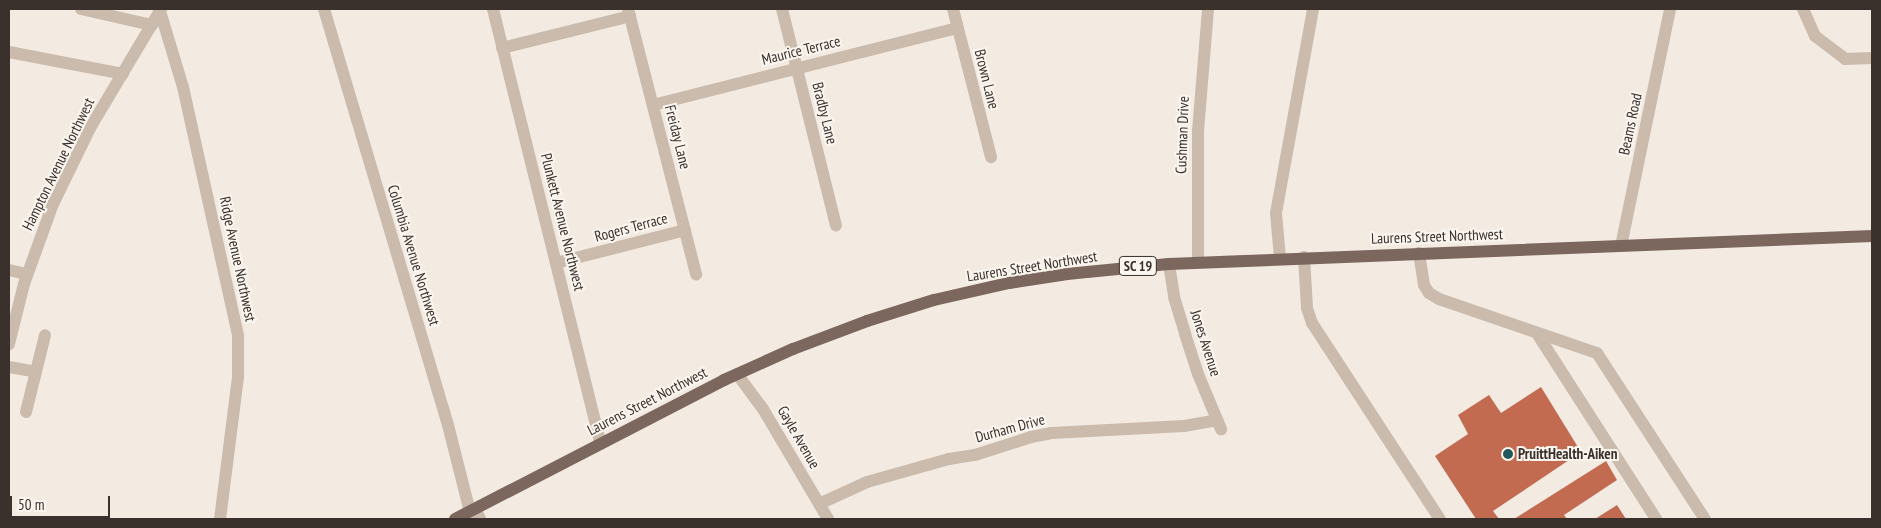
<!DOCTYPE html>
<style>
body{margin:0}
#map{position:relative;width:1881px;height:528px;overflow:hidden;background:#f3ebe2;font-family:"PT Sans Narrow",sans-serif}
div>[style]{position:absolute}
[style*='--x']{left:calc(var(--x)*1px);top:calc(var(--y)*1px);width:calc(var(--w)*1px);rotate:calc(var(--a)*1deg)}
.building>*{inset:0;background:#c26b51}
.minor>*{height:12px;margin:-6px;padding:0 6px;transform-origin:6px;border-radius:6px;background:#cbbbad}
.major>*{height:12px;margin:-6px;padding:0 6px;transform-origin:6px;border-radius:6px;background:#7b675d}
.dots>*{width:14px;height:14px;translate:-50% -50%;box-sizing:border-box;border:2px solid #faf5ee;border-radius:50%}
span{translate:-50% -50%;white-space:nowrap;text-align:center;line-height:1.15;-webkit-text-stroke:4px #faf5ee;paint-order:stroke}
.shield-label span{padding:1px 4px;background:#faf5ee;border:1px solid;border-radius:4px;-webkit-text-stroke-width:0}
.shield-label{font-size:14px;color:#3a302c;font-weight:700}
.street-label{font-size:15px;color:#3a302c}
.poi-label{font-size:15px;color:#3a302c;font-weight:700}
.left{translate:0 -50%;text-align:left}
.frame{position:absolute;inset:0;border:10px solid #3a302c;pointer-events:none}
.scale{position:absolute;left:10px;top:496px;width:100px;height:22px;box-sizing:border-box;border:2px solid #3a302c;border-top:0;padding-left:6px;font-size:15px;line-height:18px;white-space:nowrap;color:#3a302c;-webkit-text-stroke:4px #faf5ee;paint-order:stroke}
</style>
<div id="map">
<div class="building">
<div style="clip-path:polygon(1541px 387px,1581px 452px,1493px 511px,1499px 519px,1476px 519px,1435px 456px,1468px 434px,1458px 415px,1489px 395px,1501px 413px)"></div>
<div style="clip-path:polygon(1606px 461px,1617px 480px,1564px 515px,1567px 519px,1514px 519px)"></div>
<div style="clip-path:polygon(1617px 505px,1626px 519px,1595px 519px)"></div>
</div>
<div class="minor">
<div style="--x:81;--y:9;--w:73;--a:12.7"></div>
<div style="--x:324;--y:9;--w:434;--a:73.4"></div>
<div style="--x:448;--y:425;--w:90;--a:75.8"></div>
<div style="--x:493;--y:9;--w:448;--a:76.1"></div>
<div style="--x:628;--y:9;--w:274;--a:75.6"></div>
<div style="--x:782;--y:9;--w:223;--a:76"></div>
<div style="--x:953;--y:9;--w:153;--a:75.6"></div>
<div style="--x:1803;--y:9;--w:30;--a:66"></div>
<div style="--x:1815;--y:36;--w:38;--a:37"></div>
<div style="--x:1845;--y:59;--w:27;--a:-2"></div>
<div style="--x:160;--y:11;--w:79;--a:73.2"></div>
<div style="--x:183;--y:87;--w:255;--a:77.5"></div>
<div style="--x:238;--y:336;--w:41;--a:90"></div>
<div style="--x:238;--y:377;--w:143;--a:97.2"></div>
<div style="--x:502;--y:48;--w:132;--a:-14"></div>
<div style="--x:9;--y:52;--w:116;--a:10.9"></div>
<div style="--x:653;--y:105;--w:314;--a:-14.2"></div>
<div style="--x:1621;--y:246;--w:242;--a:-78.3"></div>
<div style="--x:1419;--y:253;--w:32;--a:81"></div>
<div style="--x:1424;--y:285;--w:9;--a:58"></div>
<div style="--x:1429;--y:293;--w:12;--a:31"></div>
<div style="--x:1439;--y:299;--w:167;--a:18.9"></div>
<div style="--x:1597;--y:353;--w:198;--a:57"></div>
<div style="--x:1304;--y:257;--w:51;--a:86.6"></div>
<div style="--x:1307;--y:308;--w:16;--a:72"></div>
<div style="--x:1312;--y:323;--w:234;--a:56.9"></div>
<div style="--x:1280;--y:258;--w:45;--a:-95.1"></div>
<div style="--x:1276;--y:213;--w:207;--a:-79.7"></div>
<div style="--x:1198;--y:262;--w:131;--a:-90"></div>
<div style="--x:1198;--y:131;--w:122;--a:-85.3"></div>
<div style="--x:556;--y:263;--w:133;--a:-14.3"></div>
<div style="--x:1169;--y:264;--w:33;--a:81"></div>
<div style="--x:1174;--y:297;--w:39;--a:73"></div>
<div style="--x:1185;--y:334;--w:42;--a:72"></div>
<div style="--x:1198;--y:374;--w:60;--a:67.3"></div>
<div style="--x:9;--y:270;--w:18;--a:13"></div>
<div style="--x:1538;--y:335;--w:219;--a:57.3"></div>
<div style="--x:9;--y:344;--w:62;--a:-76"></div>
<div style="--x:24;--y:284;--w:85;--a:-70.1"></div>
<div style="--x:53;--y:204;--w:85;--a:-64"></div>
<div style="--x:90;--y:128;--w:139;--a:-59.2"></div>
<div style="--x:9;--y:367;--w:27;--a:10"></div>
<div style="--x:737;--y:374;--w:44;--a:53.4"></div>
<div style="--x:763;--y:409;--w:128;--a:59.4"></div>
<div style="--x:26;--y:412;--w:79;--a:-76.1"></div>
<div style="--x:819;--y:504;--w:53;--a:-24.6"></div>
<div style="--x:867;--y:482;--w:85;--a:-15.7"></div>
<div style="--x:949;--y:459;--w:26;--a:-9"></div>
<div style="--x:975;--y:455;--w:59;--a:-17.8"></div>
<div style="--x:1031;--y:437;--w:21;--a:-11"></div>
<div style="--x:1052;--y:433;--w:132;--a:-3"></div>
<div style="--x:1184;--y:426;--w:34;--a:-10"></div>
<div style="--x:475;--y:509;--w:11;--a:63"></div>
</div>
<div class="major">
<div style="--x:455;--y:519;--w:303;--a:-27.3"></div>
<div style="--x:724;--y:380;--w:76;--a:-24.2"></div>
<div style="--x:793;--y:349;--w:79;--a:-20.7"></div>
<div style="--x:867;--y:321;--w:70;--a:-17.4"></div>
<div style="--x:934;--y:300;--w:77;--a:-12.8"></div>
<div style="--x:1009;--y:283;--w:59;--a:-8.8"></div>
<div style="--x:1067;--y:274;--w:102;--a:-5.6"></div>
<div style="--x:1169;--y:264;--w:704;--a:-2.28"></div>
</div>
<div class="dots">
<div style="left:1508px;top:454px;background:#22585b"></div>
</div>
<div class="shield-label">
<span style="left:1138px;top:266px">SC 19</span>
</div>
<div class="street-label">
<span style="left:801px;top:50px;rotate:-14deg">Maurice Terrace</span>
<span style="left:987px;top:79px;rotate:76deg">Brown Lane</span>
<span style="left:825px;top:113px;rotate:76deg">Bradby Lane</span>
<span style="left:1630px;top:124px;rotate:-78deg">Beams Road</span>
<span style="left:1182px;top:135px;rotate:-88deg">Cushman Drive</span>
<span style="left:678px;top:137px;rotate:76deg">Freiday Lane</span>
<span style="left:58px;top:164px;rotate:-64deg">Hampton Avenue Northwest</span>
<span style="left:563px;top:222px;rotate:76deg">Plunkett Avenue Northwest</span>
<span style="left:631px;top:227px;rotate:-15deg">Rogers Terrace</span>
<span style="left:1437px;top:236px;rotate:-2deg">Laurens Street Northwest</span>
<span style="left:414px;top:255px;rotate:73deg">Columbia Avenue Northwest</span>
<span style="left:238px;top:259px;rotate:78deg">Ridge Avenue Northwest</span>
<span style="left:1032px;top:266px;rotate:-9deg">Laurens Street Northwest</span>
<span style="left:1206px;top:343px;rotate:72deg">Jones Avenue</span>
<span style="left:647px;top:401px;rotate:-27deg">Laurens Street Northwest</span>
<span style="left:1010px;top:428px;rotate:-15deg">Durham Drive</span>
<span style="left:799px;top:437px;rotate:60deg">Gayle Avenue</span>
</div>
<div class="poi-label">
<span class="left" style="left:1518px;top:454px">PruittHealth-Aiken</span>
</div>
<div class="frame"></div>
<div class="scale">50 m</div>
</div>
